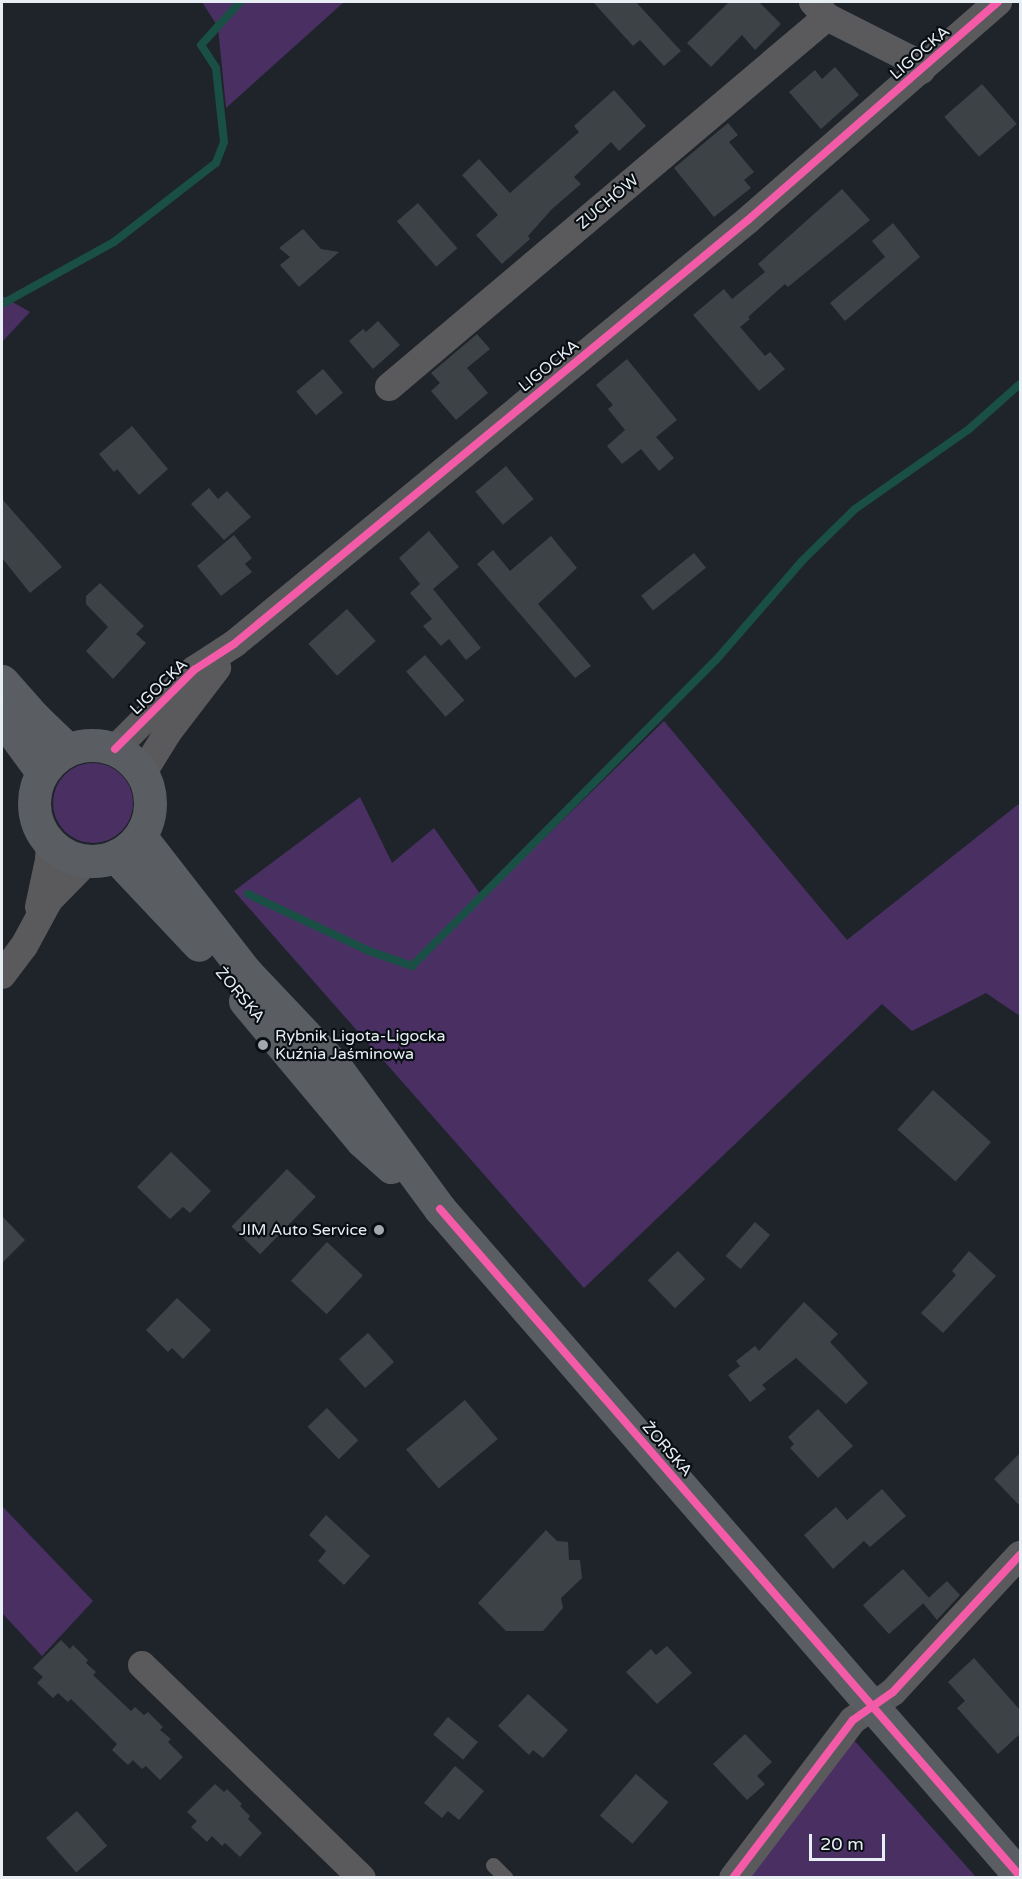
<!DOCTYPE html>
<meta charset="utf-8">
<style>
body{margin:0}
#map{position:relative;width:1022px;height:1879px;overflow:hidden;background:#1e242a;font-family:"Varela Round",sans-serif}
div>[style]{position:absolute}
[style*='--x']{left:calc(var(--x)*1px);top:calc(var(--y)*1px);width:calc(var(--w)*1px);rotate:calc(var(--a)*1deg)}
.green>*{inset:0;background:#4a2f63}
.round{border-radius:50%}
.stream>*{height:8px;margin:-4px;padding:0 4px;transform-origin:4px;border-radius:4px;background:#194f44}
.building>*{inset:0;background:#3c4246;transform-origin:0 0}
.service>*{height:15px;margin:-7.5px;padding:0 7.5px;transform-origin:7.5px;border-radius:7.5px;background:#5a5a5d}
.minor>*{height:28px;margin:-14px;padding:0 14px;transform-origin:14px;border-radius:14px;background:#5a5a5d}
.secondary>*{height:33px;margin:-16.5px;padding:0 16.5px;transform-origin:16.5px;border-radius:16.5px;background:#5a5d61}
.secondary>.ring{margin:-16.5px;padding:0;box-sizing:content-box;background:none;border:33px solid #5a5d61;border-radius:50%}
.cycleway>*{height:8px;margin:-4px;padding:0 4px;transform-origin:4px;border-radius:4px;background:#f35aa7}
.dots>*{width:16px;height:16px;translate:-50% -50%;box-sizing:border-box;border:3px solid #090e12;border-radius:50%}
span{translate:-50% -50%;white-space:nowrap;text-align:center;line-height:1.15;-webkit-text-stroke:4.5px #090e12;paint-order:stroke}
.street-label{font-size:16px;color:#e7eff5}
.poi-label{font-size:16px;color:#e7eff5}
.left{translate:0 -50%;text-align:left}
.right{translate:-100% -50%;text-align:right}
.frame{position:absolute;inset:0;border:3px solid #e7eff5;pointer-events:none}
.scale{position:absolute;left:809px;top:1834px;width:76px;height:27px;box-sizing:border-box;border:3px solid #e7eff5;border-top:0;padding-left:8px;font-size:18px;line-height:21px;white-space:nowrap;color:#e7eff5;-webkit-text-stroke:4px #090e12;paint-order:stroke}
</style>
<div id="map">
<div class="green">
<div style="clip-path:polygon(202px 2px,344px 2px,226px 108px,218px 27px)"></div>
<div style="clip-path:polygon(2px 296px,30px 312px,2px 342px)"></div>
<div style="clip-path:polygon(664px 721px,847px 940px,1020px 803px,1020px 1016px,986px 993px,912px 1031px,882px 1004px,584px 1288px,234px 891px,360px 797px,392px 863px,434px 828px,483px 898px)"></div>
<div class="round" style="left:53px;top:763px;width:80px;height:80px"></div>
<div style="clip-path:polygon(2px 1506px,93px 1601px,42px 1656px,2px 1613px)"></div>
<div style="clip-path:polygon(853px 1739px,976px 1877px,743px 1878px)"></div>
</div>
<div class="stream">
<div style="--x:2;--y:304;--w:128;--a:-29"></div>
<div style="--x:114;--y:242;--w:129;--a:-37.8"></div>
<div style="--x:216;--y:163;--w:22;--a:-69"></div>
<div style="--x:224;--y:142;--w:74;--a:-96.2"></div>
<div style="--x:216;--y:68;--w:27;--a:-123"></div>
<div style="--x:201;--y:45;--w:58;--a:-47.8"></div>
<div style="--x:248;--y:894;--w:134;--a:25.2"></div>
<div style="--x:369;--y:951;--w:46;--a:19.2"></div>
<div style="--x:412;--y:966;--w:431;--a:-45.2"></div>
<div style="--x:716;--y:660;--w:131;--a:-49"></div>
<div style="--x:802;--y:561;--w:74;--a:-44.5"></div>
<div style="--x:855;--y:509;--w:138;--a:-35"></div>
<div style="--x:968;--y:430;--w:69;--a:-41.5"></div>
</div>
<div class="building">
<div style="clip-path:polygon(593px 2px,636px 2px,681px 51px,664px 66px,640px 40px,633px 46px)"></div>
<div style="clip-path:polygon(729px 2px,759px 2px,781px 24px,755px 50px,742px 35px,711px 67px,687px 43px)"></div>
<div style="clip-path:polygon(835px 67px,859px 95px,821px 129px,789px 92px,815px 70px,822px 79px)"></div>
<div style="left:982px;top:84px;width:53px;height:50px;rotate:49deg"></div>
<div style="clip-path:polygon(614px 90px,646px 126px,619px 151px,611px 142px,574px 177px,581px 184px,552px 209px,528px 236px,530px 239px,502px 264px,476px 235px,498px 215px,462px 175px,479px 159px,510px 193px,579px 132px,574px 126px)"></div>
<div style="clip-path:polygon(728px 123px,738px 135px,729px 142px,754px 172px,744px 180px,751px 188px,714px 217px,674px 168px)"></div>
<div style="clip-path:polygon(842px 189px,870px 220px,788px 287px,785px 284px,748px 317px,750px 319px,740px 327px,765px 356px,770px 352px,785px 369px,759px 391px,693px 315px,724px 289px,732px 299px,765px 272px,758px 264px)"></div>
<div style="left:418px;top:203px;width:60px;height:28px;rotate:49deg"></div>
<div style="clip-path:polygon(893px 223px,920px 257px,845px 321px,830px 303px,885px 257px,872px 241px)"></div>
<div style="clip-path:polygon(303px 229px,321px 249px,339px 252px,299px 287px,280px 265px,290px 257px,279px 248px)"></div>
<div style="clip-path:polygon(378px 321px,400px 345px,373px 369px,349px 341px,363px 329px,366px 332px)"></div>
<div style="clip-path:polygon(477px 334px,490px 349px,467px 368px,488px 393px,456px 420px,431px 391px,440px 383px,431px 373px)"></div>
<div style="clip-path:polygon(627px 359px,677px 420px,656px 437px,674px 458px,659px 471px,641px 449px,622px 464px,607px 446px,625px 430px,608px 409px,613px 405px,596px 385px)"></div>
<div style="left:323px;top:369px;width:31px;height:35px;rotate:50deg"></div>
<div style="clip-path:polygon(132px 426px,168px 469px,139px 495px,117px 469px,114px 472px,99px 454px)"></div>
<div style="left:506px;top:466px;width:43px;height:40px;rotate:50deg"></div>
<div style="clip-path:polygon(209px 488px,218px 499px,227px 491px,251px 517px,224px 540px,191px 504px)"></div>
<div style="clip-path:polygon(2px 499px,62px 567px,30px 593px,2px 558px)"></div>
<div style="clip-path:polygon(429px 531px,459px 567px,433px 589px,481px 648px,466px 660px,449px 639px,441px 646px,423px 626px,432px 619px,410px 593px,420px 584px,399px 558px)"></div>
<div style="clip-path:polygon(234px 535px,252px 558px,245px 564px,252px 572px,221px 596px,197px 566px)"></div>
<div style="clip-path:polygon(551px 536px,577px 568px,538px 604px,591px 666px,575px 678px,477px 564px,493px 550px,510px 571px)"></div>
<div style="left:694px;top:553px;width:19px;height:68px;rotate:51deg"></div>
<div style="clip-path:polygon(100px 583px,144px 626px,136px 634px,146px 643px,113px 679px,86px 651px,108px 627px,86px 604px,86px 596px)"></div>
<div style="left:347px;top:609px;width:43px;height:52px;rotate:48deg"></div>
<div style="left:425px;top:655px;width:60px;height:25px;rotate:49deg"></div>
<div style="left:933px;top:1090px;width:78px;height:53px;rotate:42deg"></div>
<div style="clip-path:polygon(171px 1152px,211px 1191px,190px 1213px,183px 1207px,170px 1219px,137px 1187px)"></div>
<div style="left:287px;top:1169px;width:40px;height:80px;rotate:44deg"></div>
<div style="clip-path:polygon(2px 1216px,25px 1240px,2px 1263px)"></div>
<div style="left:755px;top:1222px;width:20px;height:45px;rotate:41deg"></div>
<div style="left:327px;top:1242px;width:49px;height:53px;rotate:43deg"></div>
<div style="left:678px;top:1251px;width:39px;height:42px;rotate:46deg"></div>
<div style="clip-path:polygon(969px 1251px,996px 1276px,943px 1333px,921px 1313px,956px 1275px,952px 1271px)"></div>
<div style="clip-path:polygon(177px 1298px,211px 1330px,183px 1359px,172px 1348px,168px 1352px,146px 1330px)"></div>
<div style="clip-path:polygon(804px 1302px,838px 1334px,830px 1342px,868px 1383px,846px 1404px,796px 1358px,762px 1385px,766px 1389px,750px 1402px,728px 1375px,740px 1366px,736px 1361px,755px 1346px,759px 1351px)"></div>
<div style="left:368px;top:1333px;width:39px;height:39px;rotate:48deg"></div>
<div style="left:465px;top:1400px;width:51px;height:77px;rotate:50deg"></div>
<div style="left:327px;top:1408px;width:45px;height:27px;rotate:46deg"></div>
<div style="clip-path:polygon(818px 1409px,853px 1446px,818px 1478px,790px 1448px,794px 1444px,788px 1437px)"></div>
<div style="clip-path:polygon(1020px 1453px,1020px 1506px,994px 1479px)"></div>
<div style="clip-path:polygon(882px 1489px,906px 1516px,870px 1547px,864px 1541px,833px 1569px,804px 1535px,836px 1507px,847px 1520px)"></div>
<div style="clip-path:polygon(326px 1515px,370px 1556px,344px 1585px,318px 1561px,326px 1551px,309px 1535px)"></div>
<div style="clip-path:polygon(546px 1530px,557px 1541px,568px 1542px,569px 1560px,580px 1560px,582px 1578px,561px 1598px,563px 1608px,543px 1631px,506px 1631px,478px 1603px)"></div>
<div style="left:903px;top:1569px;width:39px;height:54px;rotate:48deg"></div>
<div style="clip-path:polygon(947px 1581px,960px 1595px,937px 1620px,923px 1603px)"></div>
<div style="clip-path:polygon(61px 1640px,70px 1649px,73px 1645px,88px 1660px,86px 1663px,96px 1672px,93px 1675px,131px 1711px,135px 1707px,144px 1715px,148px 1712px,163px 1727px,160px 1730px,171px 1739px,168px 1742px,183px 1757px,160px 1780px,146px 1766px,142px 1769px,133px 1760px,128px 1765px,112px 1750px,117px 1744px,71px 1699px,68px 1702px,58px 1693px,53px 1698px,37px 1683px,43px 1677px,33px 1668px)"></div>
<div style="clip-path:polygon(667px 1646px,692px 1673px,657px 1704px,626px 1672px,651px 1649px,656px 1655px)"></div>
<div style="clip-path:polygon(974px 1658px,1020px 1710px,1020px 1734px,998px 1754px,957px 1708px,965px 1701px,948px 1682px)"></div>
<div style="clip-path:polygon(528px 1694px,568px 1730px,543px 1758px,533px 1750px,529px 1755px,498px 1726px)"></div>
<div style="left:448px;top:1717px;width:39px;height:23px;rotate:40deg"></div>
<div style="clip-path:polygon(745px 1734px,772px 1762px,757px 1776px,765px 1784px,747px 1800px,713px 1764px)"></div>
<div style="clip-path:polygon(455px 1766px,484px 1791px,459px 1820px,448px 1811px,442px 1818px,424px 1803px)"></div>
<div style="left:636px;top:1774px;width:43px;height:55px;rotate:41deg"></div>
<div style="clip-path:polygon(215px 1784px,224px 1792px,227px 1789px,242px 1804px,240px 1806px,250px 1816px,248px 1819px,262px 1833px,240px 1857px,225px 1843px,222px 1846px,212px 1836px,207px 1842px,191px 1827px,197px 1821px,187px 1812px)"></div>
<div style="left:77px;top:1811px;width:46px;height:41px;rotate:49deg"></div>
</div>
<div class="service">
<div style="--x:493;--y:1865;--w:18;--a:45"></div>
</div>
<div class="minor">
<div style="--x:813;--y:2;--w:21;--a:47"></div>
<div style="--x:827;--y:17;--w:93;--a:26.8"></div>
<div style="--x:910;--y:59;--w:16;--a:45"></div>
<div style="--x:389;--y:387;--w:573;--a:-40.19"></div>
<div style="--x:115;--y:749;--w:112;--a:-45"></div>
<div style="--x:194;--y:670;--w:48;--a:-33"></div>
<div style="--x:234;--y:644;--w:666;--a:-39.52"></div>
<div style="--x:748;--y:220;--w:332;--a:-41.1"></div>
<div style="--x:142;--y:774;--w:49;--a:-58.2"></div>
<div style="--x:168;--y:732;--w:81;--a:-52.6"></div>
<div style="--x:39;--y:907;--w:48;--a:-78"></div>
<div style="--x:49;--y:860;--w:17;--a:-87"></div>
<div style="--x:2;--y:975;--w:36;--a:-53"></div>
<div style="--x:24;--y:946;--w:52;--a:-61.5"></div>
<div style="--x:49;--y:900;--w:54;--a:-45.7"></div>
<div style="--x:142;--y:1665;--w:306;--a:44.1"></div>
<div style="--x:733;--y:1878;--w:198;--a:-52.8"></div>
<div style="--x:853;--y:1720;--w:49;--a:-35"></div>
<div style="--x:893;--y:1692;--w:187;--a:-47.2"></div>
</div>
<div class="secondary">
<div style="--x:2;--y:681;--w:48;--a:48.4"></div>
<div style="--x:34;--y:717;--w:47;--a:44.1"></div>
<div style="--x:2;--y:718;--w:67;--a:53.5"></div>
<div class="ring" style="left:34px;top:745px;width:83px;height:83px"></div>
<div style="--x:140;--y:836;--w:172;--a:52.1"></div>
<div style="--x:246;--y:972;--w:129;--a:46.6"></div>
<div style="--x:335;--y:1066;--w:177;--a:53.7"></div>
<div style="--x:440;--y:1209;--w:884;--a:48.99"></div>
<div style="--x:115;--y:856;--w:122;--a:46.7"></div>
<div style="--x:245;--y:1001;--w:182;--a:50.1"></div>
<div style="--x:362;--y:1141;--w:39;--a:42"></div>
</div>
<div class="cycleway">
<div style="--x:115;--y:749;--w:112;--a:-45"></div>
<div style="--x:194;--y:670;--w:48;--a:-33"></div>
<div style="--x:234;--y:644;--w:666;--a:-39.52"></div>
<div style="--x:748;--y:220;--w:332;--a:-41.1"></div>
<div style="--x:440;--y:1209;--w:884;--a:48.99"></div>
<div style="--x:733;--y:1878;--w:198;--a:-52.8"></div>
<div style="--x:853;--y:1720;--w:49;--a:-35"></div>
<div style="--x:893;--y:1692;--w:187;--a:-47.2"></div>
</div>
<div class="dots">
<div style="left:263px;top:1045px;background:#a1a8ae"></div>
<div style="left:379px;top:1230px;background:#a1a8ae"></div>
</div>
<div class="street-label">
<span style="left:920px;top:53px;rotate:-41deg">LIGOCKA</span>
<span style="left:608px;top:202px;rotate:-40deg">ZUCHÓW</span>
<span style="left:549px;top:366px;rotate:-39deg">LIGOCKA</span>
<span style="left:159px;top:687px;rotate:-44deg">LIGOCKA</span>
<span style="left:240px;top:995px;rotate:50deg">ŻORSKA</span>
<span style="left:667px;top:1449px;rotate:49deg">ŻORSKA</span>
</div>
<div class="poi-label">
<span class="left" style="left:275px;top:1045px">Rybnik Ligota-Ligocka<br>Kuźnia Jaśminowa</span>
<span class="right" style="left:367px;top:1230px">JIM Auto Service</span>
</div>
<div class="frame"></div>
<div class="scale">20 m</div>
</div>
